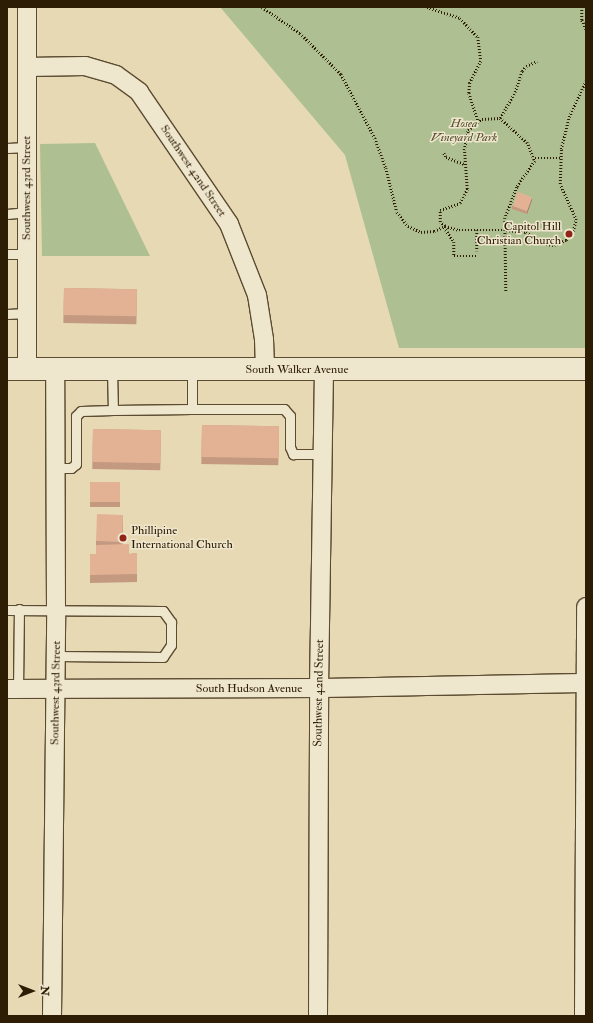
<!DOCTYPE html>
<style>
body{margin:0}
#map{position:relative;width:593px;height:1023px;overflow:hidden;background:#e6d9b4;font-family:"IM FELL Double Pica",serif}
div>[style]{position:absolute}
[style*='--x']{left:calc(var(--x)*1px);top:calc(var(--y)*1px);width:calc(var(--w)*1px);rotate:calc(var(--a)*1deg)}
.green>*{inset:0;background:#aec092}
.path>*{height:2.5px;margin-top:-1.25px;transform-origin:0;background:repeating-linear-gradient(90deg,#2d1d05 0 1px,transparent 0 3px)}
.roads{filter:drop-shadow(1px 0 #5b4c31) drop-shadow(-1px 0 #5b4c31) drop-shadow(0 1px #5b4c31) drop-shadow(0 -1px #5b4c31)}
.service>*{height:9px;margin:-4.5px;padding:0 4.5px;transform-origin:4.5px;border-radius:4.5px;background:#efe6ce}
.minor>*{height:18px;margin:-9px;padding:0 9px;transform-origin:9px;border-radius:9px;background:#efe6ce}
.secondary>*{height:22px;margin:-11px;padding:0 11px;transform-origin:11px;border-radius:11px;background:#efe6ce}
.wall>*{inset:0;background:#c3997f;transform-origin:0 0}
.shaded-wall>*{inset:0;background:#9f7d68}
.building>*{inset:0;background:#e3b294;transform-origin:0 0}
.dots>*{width:11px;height:11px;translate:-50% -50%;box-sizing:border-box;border:2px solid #efe6ce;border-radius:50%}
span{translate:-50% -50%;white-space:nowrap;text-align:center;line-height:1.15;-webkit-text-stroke:3px #efe6ce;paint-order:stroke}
.park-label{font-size:12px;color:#544e2f;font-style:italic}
.street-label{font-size:12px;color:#2d1d05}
.poi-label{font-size:12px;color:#2d1d05}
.right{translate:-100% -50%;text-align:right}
.left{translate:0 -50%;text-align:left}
.frame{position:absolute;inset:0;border:8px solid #2d1d05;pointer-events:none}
.north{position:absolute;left:12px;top:971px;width:40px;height:40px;-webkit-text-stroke:3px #efe6ce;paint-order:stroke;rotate:90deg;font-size:11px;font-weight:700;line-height:16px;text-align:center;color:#2d1d05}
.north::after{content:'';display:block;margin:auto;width:14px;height:18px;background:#2d1d05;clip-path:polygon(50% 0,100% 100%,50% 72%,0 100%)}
</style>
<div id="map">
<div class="green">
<div style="clip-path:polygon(220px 7px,586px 7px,586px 348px,399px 348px,345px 155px)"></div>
<div style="clip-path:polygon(95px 143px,150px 256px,42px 256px,40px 144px)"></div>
</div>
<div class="path">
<div style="--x:262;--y:7;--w:46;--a:34.4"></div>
<div style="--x:300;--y:33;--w:58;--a:45"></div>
<div style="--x:341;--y:74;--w:72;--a:62"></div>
<div style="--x:375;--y:138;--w:32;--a:70"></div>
<div style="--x:386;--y:168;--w:45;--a:76"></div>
<div style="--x:397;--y:212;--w:18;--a:52"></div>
<div style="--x:408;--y:226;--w:14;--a:25"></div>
<div style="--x:421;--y:232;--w:13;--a:-4"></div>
<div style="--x:434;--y:231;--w:12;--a:-24"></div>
<div style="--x:445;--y:226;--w:15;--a:16"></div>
<div style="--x:459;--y:230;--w:47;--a:0"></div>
<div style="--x:506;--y:230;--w:20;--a:6"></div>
<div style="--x:526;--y:232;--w:23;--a:31"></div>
<div style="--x:546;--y:244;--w:8;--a:7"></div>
<div style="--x:554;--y:245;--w:13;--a:-23"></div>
<div style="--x:566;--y:240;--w:11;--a:-52"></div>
<div style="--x:573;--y:231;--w:11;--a:-75"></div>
<div style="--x:576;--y:220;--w:39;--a:-114"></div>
<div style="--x:560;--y:184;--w:35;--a:-88"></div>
<div style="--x:561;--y:149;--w:33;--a:-76"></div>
<div style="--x:569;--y:117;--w:40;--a:-65"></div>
<div style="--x:427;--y:7;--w:35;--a:18"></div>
<div style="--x:460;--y:18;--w:26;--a:47"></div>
<div style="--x:478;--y:37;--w:24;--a:83"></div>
<div style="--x:481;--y:61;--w:25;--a:117"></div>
<div style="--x:470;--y:83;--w:10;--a:96"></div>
<div style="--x:469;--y:93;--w:29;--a:72"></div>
<div style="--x:582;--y:7;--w:13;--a:90"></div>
<div style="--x:582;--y:20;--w:10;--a:66"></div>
<div style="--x:500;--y:118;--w:30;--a:-60"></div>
<div style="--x:515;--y:92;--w:22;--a:-72"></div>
<div style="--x:522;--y:71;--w:6;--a:-51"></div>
<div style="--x:526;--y:66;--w:12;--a:-24"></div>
<div style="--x:444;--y:153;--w:4;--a:63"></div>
<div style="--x:446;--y:157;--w:19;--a:21"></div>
<div style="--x:535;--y:158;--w:25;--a:0"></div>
<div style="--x:445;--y:226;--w:6;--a:-141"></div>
<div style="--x:440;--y:222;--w:12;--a:-90"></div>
<div style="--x:440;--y:210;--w:21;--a:-19"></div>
<div style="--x:460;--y:203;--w:16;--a:-63"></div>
<div style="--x:467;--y:189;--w:39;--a:-94"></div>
<div style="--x:464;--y:150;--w:20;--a:-79"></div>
<div style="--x:468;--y:130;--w:18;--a:-38"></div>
<div style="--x:482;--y:119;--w:18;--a:-3"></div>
<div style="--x:500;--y:118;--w:36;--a:42"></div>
<div style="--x:527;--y:142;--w:21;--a:67"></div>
<div style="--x:535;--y:161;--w:32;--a:125"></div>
<div style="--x:517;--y:187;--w:33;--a:111"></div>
<div style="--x:505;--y:218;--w:73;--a:89.2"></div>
<div style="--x:444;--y:227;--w:18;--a:56"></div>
<div style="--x:454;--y:242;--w:14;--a:90"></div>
<div style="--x:454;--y:256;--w:23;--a:0"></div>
<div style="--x:477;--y:230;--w:21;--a:90"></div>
</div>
<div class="roads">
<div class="service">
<div style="--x:7;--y:148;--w:20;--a:-3"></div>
<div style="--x:7;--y:214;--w:20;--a:-6"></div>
<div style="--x:7;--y:254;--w:20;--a:0"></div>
<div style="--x:7;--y:314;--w:20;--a:-3"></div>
<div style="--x:112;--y:370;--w:40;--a:88.6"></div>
<div style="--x:113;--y:410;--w:79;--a:-0.7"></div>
<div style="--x:192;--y:370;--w:39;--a:90"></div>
<div style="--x:192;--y:409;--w:92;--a:0"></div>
<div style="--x:284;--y:409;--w:9;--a:49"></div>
<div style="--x:290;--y:416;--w:31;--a:90"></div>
<div style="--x:290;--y:447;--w:8;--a:67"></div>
<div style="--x:293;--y:454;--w:30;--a:0"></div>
<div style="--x:56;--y:468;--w:15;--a:0"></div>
<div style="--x:71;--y:468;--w:6;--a:-39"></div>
<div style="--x:76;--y:464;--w:48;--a:-90"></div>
<div style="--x:76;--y:416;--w:7;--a:-45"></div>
<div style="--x:81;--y:411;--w:32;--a:-2"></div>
<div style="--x:7;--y:610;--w:156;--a:0.4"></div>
<div style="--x:163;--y:611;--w:14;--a:54"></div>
<div style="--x:171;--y:622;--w:23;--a:90"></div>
<div style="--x:171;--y:645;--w:14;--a:124"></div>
<div style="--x:163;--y:657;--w:107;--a:-179.5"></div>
<div style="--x:18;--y:689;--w:80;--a:-89.3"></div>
</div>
<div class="minor">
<div style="--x:27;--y:67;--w:58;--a:-1"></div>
<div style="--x:85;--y:66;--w:32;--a:16"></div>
<div style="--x:116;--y:75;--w:29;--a:36"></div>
<div style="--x:139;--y:92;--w:160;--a:55.7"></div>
<div style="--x:229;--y:224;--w:76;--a:68.5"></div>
<div style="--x:257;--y:295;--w:45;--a:81"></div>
<div style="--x:264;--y:339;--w:31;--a:88"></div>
<div style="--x:27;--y:370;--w:363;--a:-90"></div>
<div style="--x:7;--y:689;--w:312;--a:-0.2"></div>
<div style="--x:319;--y:688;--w:267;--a:-1.1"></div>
<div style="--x:52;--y:1016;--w:407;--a:-89.4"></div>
<div style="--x:56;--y:609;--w:239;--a:-90.2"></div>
<div style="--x:318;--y:1016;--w:328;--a:-89.8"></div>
<div style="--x:319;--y:688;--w:318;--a:-89.1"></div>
<div style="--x:584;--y:1016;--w:409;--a:-89.7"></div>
</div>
<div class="secondary">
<div style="--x:7;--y:369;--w:579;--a:0"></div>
</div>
</div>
<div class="wall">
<div style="clip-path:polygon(532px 200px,527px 214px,512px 209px,512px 206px)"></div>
<div style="left:64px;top:288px;width:73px;height:35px;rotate:1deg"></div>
<div style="left:202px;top:425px;width:77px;height:39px;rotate:1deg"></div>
<div style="left:93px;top:429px;width:68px;height:40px;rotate:1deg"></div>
<div style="left:90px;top:482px;width:30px;height:25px"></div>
<div style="clip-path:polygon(123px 515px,123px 544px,129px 554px,137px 553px,137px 582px,90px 583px,90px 554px,96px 554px,96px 541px)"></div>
</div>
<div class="shaded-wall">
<div style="clip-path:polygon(532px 197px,532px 200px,527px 214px,527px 211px)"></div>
</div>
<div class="building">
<div style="left:518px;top:192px;width:15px;height:15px;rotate:20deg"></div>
<div style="left:64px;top:288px;width:73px;height:27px;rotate:1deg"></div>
<div style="left:202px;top:425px;width:77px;height:32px;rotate:1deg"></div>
<div style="left:93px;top:429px;width:68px;height:33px;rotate:1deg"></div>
<div style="left:90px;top:482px;width:30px;height:20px"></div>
<div style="left:97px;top:514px;width:26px;height:27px;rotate:2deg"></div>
<div style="clip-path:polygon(129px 544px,129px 554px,137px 553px,137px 574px,90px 575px,90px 554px,96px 554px,96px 545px)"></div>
</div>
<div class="dots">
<div style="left:569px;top:234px;background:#8f2418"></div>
<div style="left:123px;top:538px;background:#8f2418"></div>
</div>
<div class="park-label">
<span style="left:464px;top:131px">Hosea<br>Vineyard Park</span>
</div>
<div class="street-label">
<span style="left:193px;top:171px;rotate:56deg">Southwest 42nd Street</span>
<span style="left:27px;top:188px;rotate:-90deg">Southwest 43rd Street</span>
<span style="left:297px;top:370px">South Walker Avenue</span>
<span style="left:249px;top:689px">South Hudson Avenue</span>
<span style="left:56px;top:693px;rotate:-89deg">Southwest 43rd Street</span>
<span style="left:319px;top:693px;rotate:-89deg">Southwest 42nd Street</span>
</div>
<div class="poi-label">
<span class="right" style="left:561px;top:234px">Capitol Hill<br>Christian Church</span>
<span class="left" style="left:131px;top:538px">Phillipine<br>International Church</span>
</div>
<div class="frame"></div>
<div class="north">N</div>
</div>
